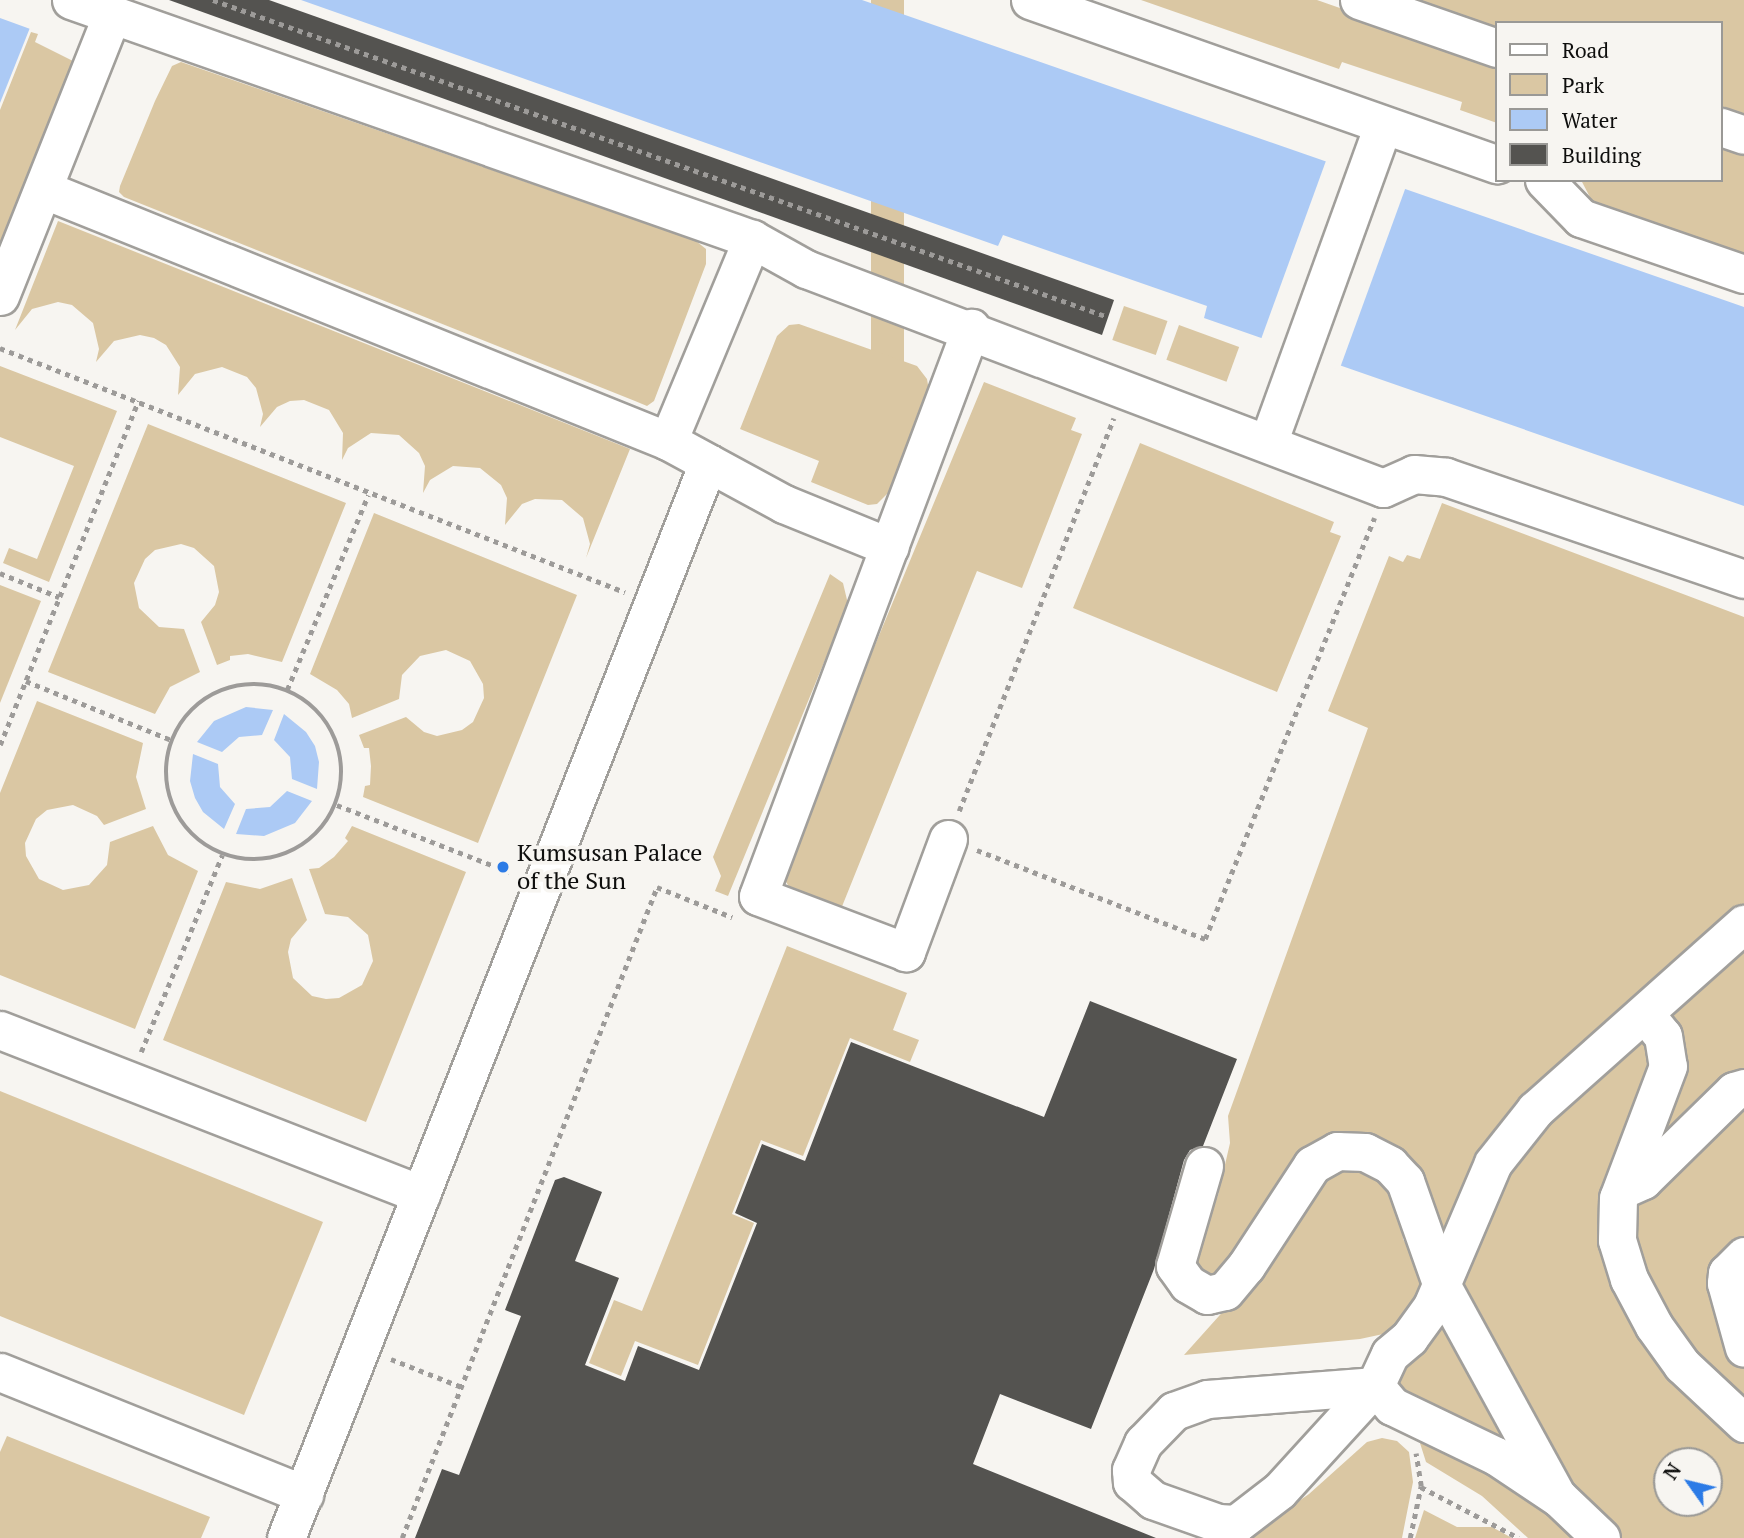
<!DOCTYPE html>
<style>
body{margin:0}
#map{position:relative;width:1744px;height:1538px;overflow:hidden;background:#f7f5f1;font-family:"PT Serif",serif}
div>[style]{position:absolute}
[style*='--x']{left:calc(var(--x)*1px);top:calc(var(--y)*1px);width:calc(var(--w)*1px);rotate:calc(var(--a)*1deg)}
.green>*{inset:0;background:#dac7a3;transform-origin:0 0}
.water>*{inset:0;background:#accaf5}
.pier>*{inset:0;background:#f7f5f1;transform-origin:0 0}
.building>*{inset:0;background:#545350}
.path>*{height:4.5px;margin-top:-2.25px;transform-origin:0;background:repeating-linear-gradient(90deg,#9d9b99 0 5px,transparent 0 10px)}
.path>.ring{margin:-2.25px;padding:0;box-sizing:content-box;background:none;border:4.5px solid #9d9b99;border-radius:50%}
.roads{filter:drop-shadow(2px 0 #a19f9b) drop-shadow(-2px 0 #a19f9b) drop-shadow(0 2px #a19f9b) drop-shadow(0 -2px #a19f9b)}
.minor>*{height:37px;margin:-18.5px;padding:0 18.5px;transform-origin:18.5px;border-radius:18.5px;background:#fff}
.dots>*{width:19px;height:19px;translate:-50% -50%;box-sizing:border-box;border:4px solid #f7f5f1;border-radius:50%}
span{translate:-50% -50%;white-space:nowrap;text-align:center;line-height:1.15;-webkit-text-stroke:7px #f7f5f1;paint-order:stroke}
.poi-label{font-size:24px;color:#0e0e0d}
.left{translate:0 -50%;text-align:left}
.legend{position:absolute;left:1495px;top:21px;width:228px;height:161px;box-sizing:border-box;background:#f7f5f1;border:2px solid #9a9996;margin:0;padding:9px 12px;list-style:none;font-size:21px;color:#0e0e0d}
.legend li{display:flex;align-items:center;gap:14px;height:35px}
.legend b{width:35px;border:2px solid #9a9996}
.north{position:absolute;left:1653px;top:1447px;width:70px;height:70px;box-sizing:border-box;background:#f7f5f1;border:2px solid #9a9996;border-radius:50%;rotate:304deg;font-size:19px;font-weight:700;line-height:28px;text-align:center;color:#0e0e0d}
.north::after{content:'';display:block;margin:auto;width:24px;height:32px;background:#2c7be6;clip-path:polygon(50% 0,100% 100%,50% 72%,0 100%)}
</style>
<div id="map">
<div class="green">
<div style="left:871px;top:0;width:33px;height:480px"></div>
<div style="clip-path:polygon(1141px 0,1317px 0,1497px 63px,1497px 123px,1460px 110px,1462px 102px,1342px 62px,1339px 69px)"></div>
<div style="clip-path:polygon(1398px 0,1744px 0,1744px 121px,1721px 113px,1721px 23px,1497px 23px,1497px 35px)"></div>
<div style="clip-path:polygon(31px 32px,38px 34px,35px 42px,73px 61px,0 243px,0 110px)"></div>
<div style="clip-path:polygon(181px 62px,696px 241px,706px 249px,706px 264px,654px 401px,647px 406px,635px 401px,124px 197px,119px 192px,120px 186px,155px 101px,172px 66px)"></div>
<div style="clip-path:polygon(1721px 141px,1744px 149px,1744px 256px,1593px 203px,1581px 180px,1721px 180px)"></div>
<div style="clip-path:polygon(58px 221px,630px 449px,586px 558px,590px 544px,583px 518px,562px 500px,535px 499px,522px 504px,505px 525px,507px 498px,501px 485px,480px 468px,453px 466px,430px 480px,423px 493px,425px 466px,419px 453px,399px 435px,371px 433px,348px 448px,342px 460px,343px 433px,329px 410px,304px 400px,290px 401px,277px 407px,260px 427px,263px 414px,256px 388px,247px 377px,222px 367px,195px 374px,178px 395px,180px 367px,166px 345px,154px 338px,140px 335px,114px 341px,96px 362px,99px 349px,93px 323px,72px 305px,58px 302px,32px 309px,15px 330px)"></div>
<div style="left:1124px;top:306px;width:46px;height:36px;rotate:19deg"></div>
<div style="clip-path:polygon(799px 324px,917px 366px,927px 379px,929px 391px,894px 487px,877px 504px,868px 505px,811px 482px,819px 461px,740px 429px,777px 336px,789px 325px)"></div>
<div style="left:1179px;top:325px;width:64px;height:37px;rotate:20deg"></div>
<div style="clip-path:polygon(0 366px,117px 411px,49px 582px,3px 563px,9px 548px,37px 559px,74px 466px,0 437px)"></div>
<div style="clip-path:polygon(984px 382px,1076px 418px,1071px 430px,1082px 434px,1022px 588px,977px 571px,841px 909px,791px 890px,783px 877px,784px 865px)"></div>
<div style="clip-path:polygon(148px 424px,346px 503px,282px 662px,248px 654px,230px 656px,230px 660px,217px 665px,201px 622px,215px 605px,219px 592px,214px 566px,194px 548px,181px 544px,155px 550px,145px 559px,134px 583px,139px 608px,159px 627px,184px 629px,200px 672px,170px 687px,155px 714px,48px 672px)"></div>
<div style="clip-path:polygon(1140px 443px,1334px 522px,1330px 532px,1341px 536px,1277px 692px,1073px 608px)"></div>
<div style="clip-path:polygon(1442px 503px,1744px 617px,1744px 908px,1537px 1092px,1442px 1260px,1368px 1144px,1273px 1206px,1210px 1283px,1194px 1266px,1218px 1195px,1230px 1143px,1228px 1116px,1368px 728px,1328px 711px,1389px 556px,1403px 562px,1407px 555px,1420px 559px)"></div>
<div style="clip-path:polygon(374px 513px,577px 595px,478px 843px,363px 797px,365px 786px,370px 785px,371px 766px,369px 748px,364px 748px,359px 735px,406px 717px,424px 732px,437px 736px,462px 730px,473px 722px,484px 698px,483px 684px,470px 661px,446px 650px,420px 656px,402px 675px,399px 699px,352px 718px,349px 704px,337px 690px,310px 674px)"></div>
<div style="clip-path:polygon(830px 574px,843px 583px,848px 604px,728px 896px,715px 891px,721px 876px,713px 857px)"></div>
<div style="clip-path:polygon(0 585px,41px 601px,0 703px)"></div>
<div style="clip-path:polygon(37px 701px,143px 743px,136px 777px,146px 809px,104px 825px,97px 816px,73px 805px,47px 810px,36px 819px,25px 843px,26px 856px,39px 879px,63px 890px,89px 885px,107px 865px,110px 842px,153px 826px,168px 855px,198px 871px,135px 1029px,0 975px,0 793px)"></div>
<div style="clip-path:polygon(352px 826px,466px 872px,366px 1122px,163px 1040px,226px 882px,260px 889px,292px 878px,307px 920px,291px 939px,288px 952px,293px 978px,312px 996px,326px 999px,339px 998px,362px 985px,373px 961px,368px 935px,348px 917px,325px 914px,309px 869px,319px 868px,334px 857px,348px 841px,345px 838px)"></div>
<div style="clip-path:polygon(1744px 932px,1744px 1083px,1638px 1167px,1657px 1011px)"></div>
<div style="clip-path:polygon(787px 946px,907px 993px,893px 1030px,919px 1040px,910px 1062px,850px 1038px,803px 1156px,761px 1140px,732px 1214px,754px 1223px,698px 1365px,635px 1341px,621px 1376px,589px 1363px,614px 1300px,642px 1311px)"></div>
<div style="clip-path:polygon(evenodd,1634px 1033px,1660px 1052px,1609px 1242px,1744px 1433px,1744px 1538px,1620px 1538px,1562px 1482px,1455px 1281px,1500px 1168px,1634px 1033px,1667px 1461px,1709px 1461px,1709px 1503px,1667px 1503px,1667px 1461px)"></div>
<div style="clip-path:polygon(0 1091px,323px 1222px,244px 1415px,0 1316px)"></div>
<div style="clip-path:polygon(1744px 1094px,1744px 1419px,1634px 1274px,1632px 1192px)"></div>
<div style="clip-path:polygon(1340px 1161px,1383px 1177px,1402px 1220px,1403px 1239px,1422px 1271px,1423px 1300px,1388px 1333px,1360px 1339px,1184px 1355px,1245px 1287px,1285px 1217px)"></div>
<div style="clip-path:polygon(1442px 1328px,1454px 1336px,1528px 1460px,1403px 1396px,1394px 1377px,1420px 1338px)"></div>
<div style="clip-path:polygon(7px 1436px,210px 1517px,201px 1538px,0 1538px,0 1452px)"></div>
<div style="clip-path:polygon(1382px 1438px,1397px 1441px,1409px 1452px,1413px 1482px,1402px 1538px,1246px 1538px,1309px 1494px,1367px 1442px)"></div>
<div style="clip-path:polygon(1419px 1440px,1473px 1462px,1585px 1538px,1528px 1538px,1482px 1496px,1426px 1462px)"></div>
<div style="clip-path:polygon(1424px 1510px,1457px 1527px,1492px 1527px,1512px 1538px,1415px 1538px)"></div>
</div>
<div class="water">
<div style="clip-path:polygon(0 0,41px 0,0 103px)"></div>
<div style="clip-path:polygon(301px 0,862px 0,1744px 307px,1744px 506px,1204px 318px,1207px 306px,1003px 235px,998px 246px)"></div>
<div style="clip-path:polygon(246px 707px,273px 710px,262px 735px,239px 737px,222px 752px,197px 742px,214px 721px)"></div>
<div style="clip-path:polygon(284px 714px,306px 732px,315px 746px,319px 762px,317px 789px,292px 779px,290px 757px,274px 740px)"></div>
<div style="clip-path:polygon(193px 754px,218px 764px,220px 787px,235px 804px,224px 829px,203px 812px,195px 798px,190px 781px)"></div>
<div style="clip-path:polygon(287px 791px,312px 801px,295px 823px,264px 836px,236px 834px,246px 809px,270px 807px)"></div>
</div>
<div class="pier">
<div style="clip-path:polygon(0 0,45px 0,33px 30px,0 18px)"></div>
<div style="left:1327px;top:158px;width:84px;height:195px;rotate:20deg"></div>
</div>
<div class="building">
<div style="clip-path:polygon(169px 0,269px 0,1114px 300px,1102px 335px)"></div>
<div style="clip-path:polygon(1090px 1001px,1237px 1059px,1203px 1146px,1190px 1150px,1184px 1160px,1154px 1269px,1091px 1429px,1000px 1394px,973px 1464px,1156px 1538px,415px 1538px,442px 1469px,459px 1475px,521px 1316px,505px 1310px,555px 1180px,564px 1177px,602px 1192px,575px 1261px,619px 1278px,585px 1365px,625px 1381px,638px 1346px,699px 1370px,757px 1223px,735px 1213px,762px 1144px,805px 1161px,851px 1042px,1044px 1117px)"></div>
</div>
<div class="path">
<div style="--x:213;--y:0;--w:949;--a:19.5"></div>
<div style="--x:0;--y:348;--w:671;--a:21.33"></div>
<div style="--x:0;--y:573;--w:64;--a:22.1"></div>
<div style="--x:26;--y:681;--w:157;--a:22.1"></div>
<div class="ring" style="left:166px;top:684px;width:171.5px;height:171.5px"></div>
<div style="--x:287;--y:690;--w:211;--a:-67.4"></div>
<div style="--x:0;--y:745;--w:371;--a:-68.1"></div>
<div style="--x:337;--y:805;--w:188;--a:21.2"></div>
<div style="--x:959;--y:811;--w:422;--a:-68.5"></div>
<div style="--x:977;--y:850;--w:245;--a:21.3"></div>
<div style="--x:1205;--y:939;--w:454;--a:-68.1"></div>
<div style="--x:141;--y:1052;--w:213;--a:-67.6"></div>
<div style="--x:391;--y:1359;--w:76;--a:21.5"></div>
<div style="--x:1421;--y:1487;--w:110;--a:27.5"></div>
<div style="--x:402;--y:1538;--w:699;--a:-68.61"></div>
<div style="--x:657;--y:887;--w:81;--a:21.8"></div>
<div style="--x:1410;--y:1538;--w:53;--a:-78.1"></div>
<div style="--x:1421;--y:1486;--w:33;--a:-99"></div>
</div>
<div class="roads">
<div class="minor">
<div style="--x:71;--y:0;--w:722;--a:19.34"></div>
<div style="--x:752;--y:239;--w:62;--a:29.1"></div>
<div style="--x:806;--y:269;--w:617;--a:20.78"></div>
<div style="--x:1383;--y:488;--w:34;--a:-24"></div>
<div style="--x:1414;--y:474;--w:32;--a:5"></div>
<div style="--x:1446;--y:477;--w:315;--a:18.9"></div>
<div style="--x:1030;--y:0;--w:495;--a:19.4"></div>
<div style="--x:1359;--y:0;--w:146;--a:19.2"></div>
<div style="--x:1721;--y:127;--w:24;--a:19"></div>
<div style="--x:1544;--y:180;--w:53;--a:45.8"></div>
<div style="--x:1581;--y:218;--w:172;--a:19"></div>
<div style="--x:45;--y:190;--w:672;--a:21.94"></div>
<div style="--x:668;--y:441;--w:132;--a:28.5"></div>
<div style="--x:784;--y:504;--w:114;--a:22.1"></div>
<div style="--x:0;--y:296;--w:302;--a:-68.3"></div>
<div style="--x:668;--y:441;--w:219;--a:-67.4"></div>
<div style="--x:1268;--y:443;--w:338;--a:-70.1"></div>
<div style="--x:948;--y:839;--w:121;--a:110.4"></div>
<div style="--x:906;--y:952;--w:158;--a:-159.3"></div>
<div style="--x:758;--y:896;--w:607;--a:-69.44"></div>
<div style="--x:1645;--y:1014;--w:28;--a:51"></div>
<div style="--x:1663;--y:1036;--w:30;--a:81"></div>
<div style="--x:1668;--y:1066;--w:141;--a:110.7"></div>
<div style="--x:1618;--y:1198;--w:42;--a:91.4"></div>
<div style="--x:1617;--y:1240;--w:41;--a:72.9"></div>
<div style="--x:1629;--y:1279;--w:53;--a:62"></div>
<div style="--x:1654;--y:1326;--w:48;--a:54.3"></div>
<div style="--x:1682;--y:1365;--w:85;--a:43.1"></div>
<div style="--x:0;--y:1030;--w:452;--a:21.3"></div>
<div style="--x:1204;--y:1166;--w:104;--a:106.2"></div>
<div style="--x:1175;--y:1266;--w:22;--a:54"></div>
<div style="--x:1188;--y:1284;--w:22;--a:30"></div>
<div style="--x:1207;--y:1295;--w:18;--a:-13"></div>
<div style="--x:1225;--y:1291;--w:33;--a:-50"></div>
<div style="--x:1246;--y:1266;--w:121;--a:-56.8"></div>
<div style="--x:1312;--y:1165;--w:29;--a:-29"></div>
<div style="--x:1337;--y:1151;--w:28;--a:2"></div>
<div style="--x:1365;--y:1152;--w:28;--a:27"></div>
<div style="--x:1390;--y:1165;--w:22;--a:47"></div>
<div style="--x:1405;--y:1181;--w:111;--a:70.6"></div>
<div style="--x:1442;--y:1286;--w:237;--a:61.3"></div>
<div style="--x:1623;--y:1189;--w:22;--a:-24"></div>
<div style="--x:1643;--y:1180;--w:127;--a:-44.4"></div>
<div style="--x:1734;--y:1091;--w:10;--a:-17"></div>
<div style="--x:1744;--y:1256;--w:24;--a:135"></div>
<div style="--x:1727;--y:1273;--w:10;--a:96"></div>
<div style="--x:1726;--y:1283;--w:67;--a:74.5"></div>
<div style="--x:0;--y:1372;--w:328;--a:21.9"></div>
<div style="--x:1375;--y:1386;--w:142;--a:132.4"></div>
<div style="--x:1279;--y:1491;--w:54;--a:142.5"></div>
<div style="--x:1236;--y:1524;--w:18;--a:-177"></div>
<div style="--x:1218;--y:1523;--w:69;--a:-160.5"></div>
<div style="--x:1153;--y:1500;--w:28;--a:-139"></div>
<div style="--x:1132;--y:1482;--w:12;--a:-95"></div>
<div style="--x:1131;--y:1470;--w:30;--a:-66"></div>
<div style="--x:1143;--y:1443;--w:45;--a:-45.9"></div>
<div style="--x:1174;--y:1411;--w:35;--a:-20"></div>
<div style="--x:1207;--y:1399;--w:169;--a:-4.4"></div>
<div style="--x:286;--y:1538;--w:1155;--a:-68.57"></div>
<div style="--x:1601;--y:1538;--w:58;--a:-136.4"></div>
<div style="--x:1559;--y:1498;--w:76;--a:-146.3"></div>
<div style="--x:1496;--y:1456;--w:115;--a:-154.3"></div>
<div style="--x:1392;--y:1406;--w:26;--a:-130"></div>
<div style="--x:1375;--y:1386;--w:35;--a:-65"></div>
<div style="--x:1390;--y:1354;--w:25;--a:-40"></div>
<div style="--x:1409;--y:1338;--w:39;--a:-54"></div>
<div style="--x:1432;--y:1306;--w:155;--a:-66.9"></div>
<div style="--x:1493;--y:1163;--w:68;--a:-51.6"></div>
<div style="--x:1535;--y:1110;--w:280;--a:-41.7"></div>
</div>
</div>
<div class="dots">
<div style="left:503px;top:867px;background:#2c7be6"></div>
</div>
<div class="poi-label">
<span class="left" style="left:517px;top:867px">Kumsusan Palace<br>of the Sun</span>
</div>
<ul class="legend">
<li><b style="height:9px;background:#fff"></b>Road</li>
<li><b style="height:19px;background:#dac7a3"></b>Park</li>
<li><b style="height:19px;background:#accaf5"></b>Water</li>
<li><b style="height:19px;background:#545350"></b>Building</li>
</ul>
<div class="north">N</div>
</div>
